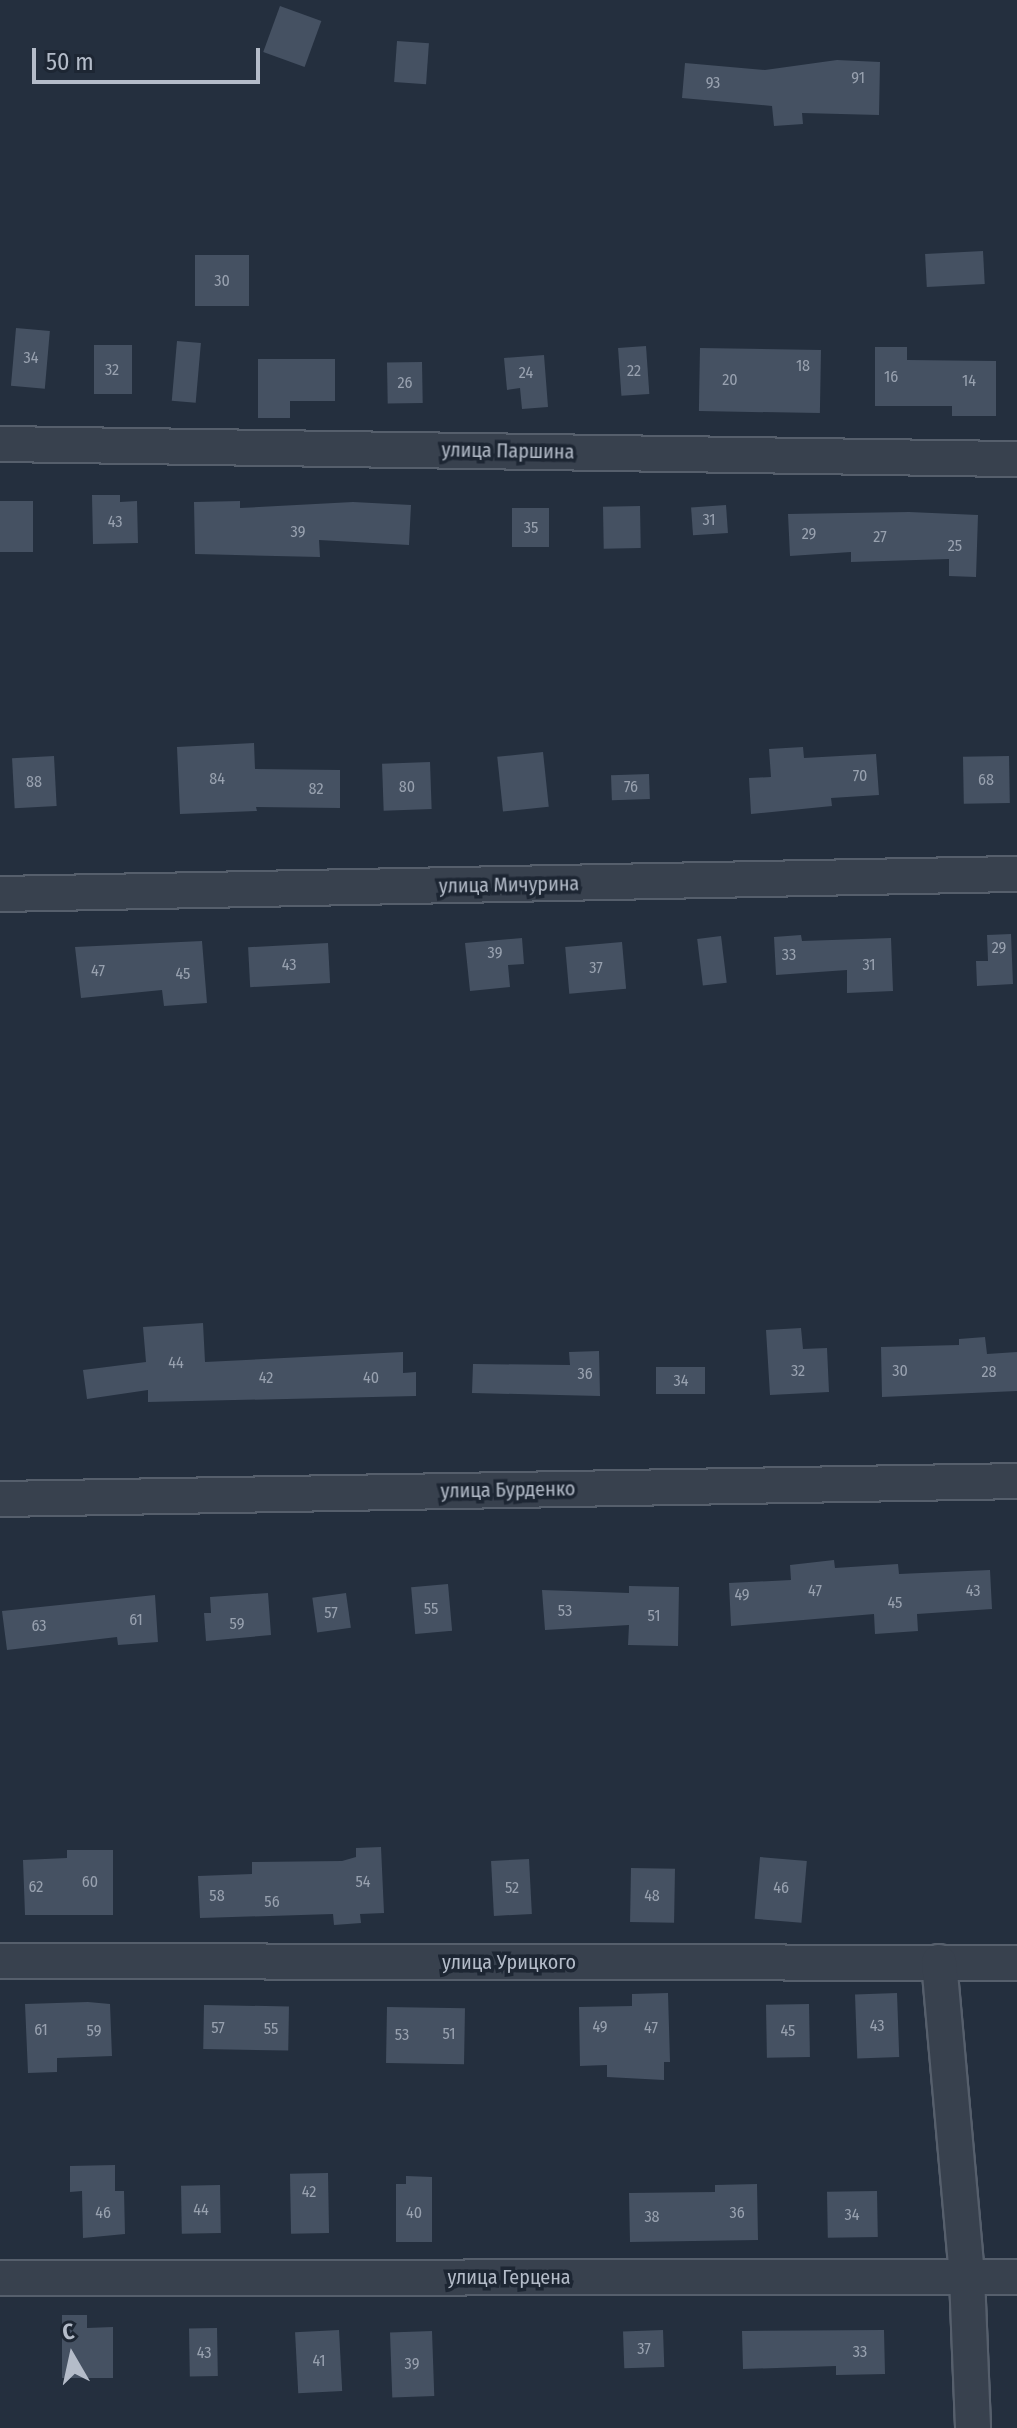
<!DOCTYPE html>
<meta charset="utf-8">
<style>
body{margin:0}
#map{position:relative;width:1017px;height:2428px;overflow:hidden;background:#242f3e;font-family:"Fira Sans Condensed",sans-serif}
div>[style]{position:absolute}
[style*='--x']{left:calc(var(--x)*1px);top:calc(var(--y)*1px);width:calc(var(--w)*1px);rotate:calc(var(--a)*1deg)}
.building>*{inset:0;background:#455162;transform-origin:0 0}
.roads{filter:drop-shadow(2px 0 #565f6c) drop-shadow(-2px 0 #565f6c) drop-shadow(0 2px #565f6c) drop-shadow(0 -2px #565f6c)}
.minor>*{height:34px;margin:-17px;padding:0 17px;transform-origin:17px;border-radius:17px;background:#38414e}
span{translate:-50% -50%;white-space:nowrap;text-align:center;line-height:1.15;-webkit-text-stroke:7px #1d2633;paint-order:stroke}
.number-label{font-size:16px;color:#98a1af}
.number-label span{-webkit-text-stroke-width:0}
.street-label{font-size:20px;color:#b4bcc9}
.north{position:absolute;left:32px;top:2316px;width:80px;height:80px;-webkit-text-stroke:6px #1d2633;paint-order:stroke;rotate:351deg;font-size:22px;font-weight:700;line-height:32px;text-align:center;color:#b4bcc9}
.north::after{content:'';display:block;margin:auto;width:28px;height:36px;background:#b4bcc9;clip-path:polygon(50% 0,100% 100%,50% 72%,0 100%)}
.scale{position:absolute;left:32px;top:48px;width:228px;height:36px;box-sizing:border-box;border:4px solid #b4bcc9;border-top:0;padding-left:10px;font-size:24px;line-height:28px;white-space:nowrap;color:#b4bcc9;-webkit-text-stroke:6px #1d2633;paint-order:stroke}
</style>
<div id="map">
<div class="building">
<div style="left:280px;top:6px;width:44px;height:49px;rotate:20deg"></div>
<div style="left:397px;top:41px;width:32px;height:41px;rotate:4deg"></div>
<div style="clip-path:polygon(837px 60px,880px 62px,879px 115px,802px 113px,803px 124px,774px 126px,772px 106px,682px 98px,685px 63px,765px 70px)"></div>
<div style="left:983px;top:251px;width:33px;height:58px;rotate:87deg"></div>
<div style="left:195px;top:255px;width:54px;height:51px"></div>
<div style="left:16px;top:328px;width:34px;height:58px;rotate:5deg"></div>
<div style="left:177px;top:341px;width:24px;height:60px;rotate:5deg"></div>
<div style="left:94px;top:345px;width:38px;height:49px"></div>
<div style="left:646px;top:346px;width:48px;height:28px;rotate:86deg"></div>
<div style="clip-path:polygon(875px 347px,907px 347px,907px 360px,996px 361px,996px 416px,952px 416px,952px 406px,875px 406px)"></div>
<div style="left:700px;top:348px;width:121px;height:63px;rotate:1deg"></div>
<div style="clip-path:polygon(544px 355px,548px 407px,522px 409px,520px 388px,507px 390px,504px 358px)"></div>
<div style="clip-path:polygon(258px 359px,335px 359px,335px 401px,290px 401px,290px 418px,258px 418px)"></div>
<div style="left:422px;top:362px;width:41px;height:35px;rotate:89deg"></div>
<div style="clip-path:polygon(92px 495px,120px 495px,120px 502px,137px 501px,138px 543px,93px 544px)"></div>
<div style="left:33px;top:501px;width:51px;height:33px;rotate:90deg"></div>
<div style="clip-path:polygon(240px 501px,240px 508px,353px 502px,411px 505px,409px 545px,319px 540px,320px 557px,195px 554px,194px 502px)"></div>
<div style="left:726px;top:505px;width:28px;height:35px;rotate:86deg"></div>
<div style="left:640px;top:506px;width:42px;height:37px;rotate:89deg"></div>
<div style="left:512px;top:508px;width:37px;height:39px"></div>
<div style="clip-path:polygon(909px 512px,978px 515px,976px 577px,949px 576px,949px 559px,851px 562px,851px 552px,790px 556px,788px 514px)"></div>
<div style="clip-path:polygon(254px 743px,255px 769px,340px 770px,340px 808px,256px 807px,257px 811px,180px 814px,177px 747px)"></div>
<div style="clip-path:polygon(803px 747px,804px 758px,876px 754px,879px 795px,831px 798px,832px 806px,751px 814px,749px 778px,771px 777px,769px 749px)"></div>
<div style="left:543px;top:752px;width:55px;height:46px;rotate:84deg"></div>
<div style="left:54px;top:756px;width:50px;height:42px;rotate:87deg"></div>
<div style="left:1009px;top:756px;width:47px;height:46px;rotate:89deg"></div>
<div style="left:430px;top:762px;width:47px;height:48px;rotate:88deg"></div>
<div style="left:649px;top:774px;width:25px;height:38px;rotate:88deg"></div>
<div style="clip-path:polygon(1011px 934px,1013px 984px,977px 986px,976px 961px,988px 961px,987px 935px)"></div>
<div style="clip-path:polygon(801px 935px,802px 941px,891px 938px,893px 991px,847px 993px,847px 970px,776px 975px,774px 937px)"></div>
<div style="left:721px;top:936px;width:47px;height:24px;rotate:83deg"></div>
<div style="clip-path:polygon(522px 938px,524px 964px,508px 965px,510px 987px,470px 991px,465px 943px)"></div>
<div style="clip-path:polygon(202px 941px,207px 1003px,164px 1006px,162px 990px,81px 998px,75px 947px)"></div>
<div style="left:622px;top:942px;width:47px;height:57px;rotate:85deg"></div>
<div style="left:328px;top:943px;width:40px;height:80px;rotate:87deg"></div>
<div style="clip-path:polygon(203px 1323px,205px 1362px,403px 1352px,403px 1373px,416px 1372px,416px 1396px,148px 1402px,148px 1390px,87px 1399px,83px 1370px,146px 1362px,143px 1327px)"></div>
<div style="clip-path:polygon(801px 1328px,803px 1349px,827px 1348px,829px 1392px,770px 1395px,766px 1330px)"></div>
<div style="clip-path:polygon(985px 1337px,987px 1354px,1017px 1352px,1017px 1391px,882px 1397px,881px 1347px,959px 1345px,959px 1339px)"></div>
<div style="clip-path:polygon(599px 1351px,600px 1396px,472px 1393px,473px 1364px,570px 1365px,569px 1352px)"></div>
<div style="left:705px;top:1367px;width:27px;height:49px;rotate:90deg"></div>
<div style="clip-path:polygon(834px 1560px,835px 1568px,898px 1564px,899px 1574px,990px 1570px,992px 1609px,917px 1614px,918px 1631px,875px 1634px,874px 1614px,731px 1626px,729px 1583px,791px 1580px,790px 1565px)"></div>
<div style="left:448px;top:1584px;width:47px;height:37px;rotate:85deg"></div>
<div style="clip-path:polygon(629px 1586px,679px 1587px,678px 1646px,628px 1645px,629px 1625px,545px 1630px,542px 1590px,629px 1593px)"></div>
<div style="clip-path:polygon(268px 1593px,271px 1635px,206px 1641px,204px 1613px,211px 1613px,210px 1597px)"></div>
<div style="left:346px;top:1593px;width:35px;height:34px;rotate:82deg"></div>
<div style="clip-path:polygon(155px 1595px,158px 1642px,118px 1645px,117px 1637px,7px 1650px,2px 1611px)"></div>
<div style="clip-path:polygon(381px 1847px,384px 1913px,360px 1914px,361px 1923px,334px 1925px,333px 1914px,200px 1918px,198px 1876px,252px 1874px,252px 1862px,342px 1861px,356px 1857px,356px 1848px)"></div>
<div style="clip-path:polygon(67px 1850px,113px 1850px,113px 1915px,25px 1915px,23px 1860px,67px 1858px)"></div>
<div style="left:760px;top:1857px;width:47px;height:62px;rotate:5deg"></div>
<div style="left:529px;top:1859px;width:55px;height:38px;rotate:87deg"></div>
<div style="left:631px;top:1868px;width:44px;height:54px;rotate:1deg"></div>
<div style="clip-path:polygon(668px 1993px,670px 2062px,664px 2062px,664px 2080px,607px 2077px,607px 2065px,580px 2066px,579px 2007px,632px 2006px,632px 1994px)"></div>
<div style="left:897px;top:1993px;width:64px;height:42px;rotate:88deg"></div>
<div style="clip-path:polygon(88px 2002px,110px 2004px,112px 2056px,57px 2058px,57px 2072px,28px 2073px,25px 2004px)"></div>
<div style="left:809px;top:2004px;width:53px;height:43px;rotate:89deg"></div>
<div style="left:204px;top:2005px;width:85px;height:44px;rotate:1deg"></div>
<div style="left:387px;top:2007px;width:78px;height:56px;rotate:1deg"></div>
<div style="clip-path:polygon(115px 2165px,115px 2191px,124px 2191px,125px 2234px,83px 2238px,82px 2191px,70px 2192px,70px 2166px)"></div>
<div style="left:328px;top:2173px;width:60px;height:38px;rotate:89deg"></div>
<div style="clip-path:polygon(406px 2176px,432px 2177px,432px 2242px,396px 2242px,396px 2184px,406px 2184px)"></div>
<div style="clip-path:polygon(757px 2184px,758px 2240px,630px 2242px,629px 2193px,715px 2192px,715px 2185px)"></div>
<div style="left:220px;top:2185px;width:48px;height:39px;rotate:89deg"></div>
<div style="left:877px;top:2191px;width:46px;height:50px;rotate:89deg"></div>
<div style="clip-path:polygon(62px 2315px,87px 2315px,87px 2328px,113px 2327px,113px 2378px,62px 2378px)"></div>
<div style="left:217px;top:2328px;width:48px;height:28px;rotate:89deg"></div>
<div style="left:339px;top:2330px;width:61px;height:44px;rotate:87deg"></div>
<div style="left:663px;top:2330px;width:37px;height:40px;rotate:88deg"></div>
<div style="clip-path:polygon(884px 2330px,885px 2374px,836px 2375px,836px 2366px,743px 2369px,742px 2331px)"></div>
<div style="left:432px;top:2331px;width:65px;height:42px;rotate:88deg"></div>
</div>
<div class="roads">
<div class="minor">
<div style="--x:0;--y:444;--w:1017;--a:0.85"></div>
<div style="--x:0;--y:894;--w:1017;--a:-1.13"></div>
<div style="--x:0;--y:1499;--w:1017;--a:-1.01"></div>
<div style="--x:0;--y:1961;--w:1017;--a:0.11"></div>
<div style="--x:939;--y:1962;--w:316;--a:84.9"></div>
<div style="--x:967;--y:2277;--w:151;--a:87.7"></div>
<div style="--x:0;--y:2278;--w:1017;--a:-0.06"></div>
</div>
</div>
<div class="number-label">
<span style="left:858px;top:78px">91</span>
<span style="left:713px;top:83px">93</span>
<span style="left:222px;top:281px">30</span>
<span style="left:31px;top:358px">34</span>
<span style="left:803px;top:366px">18</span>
<span style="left:112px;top:370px">32</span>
<span style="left:634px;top:371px">22</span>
<span style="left:526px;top:373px">24</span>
<span style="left:891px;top:377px">16</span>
<span style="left:730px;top:380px">20</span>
<span style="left:969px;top:381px">14</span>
<span style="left:405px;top:383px">26</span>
<span style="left:709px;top:520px">31</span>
<span style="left:115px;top:522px">43</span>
<span style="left:531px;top:528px">35</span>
<span style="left:298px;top:532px">39</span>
<span style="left:809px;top:534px">29</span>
<span style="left:880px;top:537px">27</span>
<span style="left:955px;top:546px">25</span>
<span style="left:860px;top:776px">70</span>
<span style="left:217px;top:779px">84</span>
<span style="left:986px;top:780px">68</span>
<span style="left:34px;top:782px">88</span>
<span style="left:407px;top:787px">80</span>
<span style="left:631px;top:787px">76</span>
<span style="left:316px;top:789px">82</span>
<span style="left:999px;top:948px">29</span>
<span style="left:495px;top:953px">39</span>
<span style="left:789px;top:955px">33</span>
<span style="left:289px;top:965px">43</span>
<span style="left:869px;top:965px">31</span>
<span style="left:596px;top:968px">37</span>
<span style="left:98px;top:971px">47</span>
<span style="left:183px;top:974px">45</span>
<span style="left:176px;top:1363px">44</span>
<span style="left:798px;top:1371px">32</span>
<span style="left:900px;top:1371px">30</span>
<span style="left:989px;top:1372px">28</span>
<span style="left:585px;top:1374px">36</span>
<span style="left:266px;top:1378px">42</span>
<span style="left:371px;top:1378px">40</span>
<span style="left:681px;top:1381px">34</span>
<span style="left:815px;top:1591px">47</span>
<span style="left:973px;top:1591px">43</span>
<span style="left:742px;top:1595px">49</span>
<span style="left:895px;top:1603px">45</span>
<span style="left:431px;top:1609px">55</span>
<span style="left:565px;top:1611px">53</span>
<span style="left:331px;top:1613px">57</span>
<span style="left:654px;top:1616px">51</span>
<span style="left:136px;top:1620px">61</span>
<span style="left:237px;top:1624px">59</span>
<span style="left:39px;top:1626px">63</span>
<span style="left:90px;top:1882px">60</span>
<span style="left:363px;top:1882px">54</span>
<span style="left:36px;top:1887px">62</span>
<span style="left:512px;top:1888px">52</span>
<span style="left:781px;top:1888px">46</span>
<span style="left:217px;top:1896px">58</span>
<span style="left:652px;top:1896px">48</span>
<span style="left:272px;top:1902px">56</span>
<span style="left:877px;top:2026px">43</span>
<span style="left:600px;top:2027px">49</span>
<span style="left:218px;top:2028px">57</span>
<span style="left:651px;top:2028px">47</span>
<span style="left:271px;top:2029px">55</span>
<span style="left:41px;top:2030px">61</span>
<span style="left:94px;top:2031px">59</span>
<span style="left:788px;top:2031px">45</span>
<span style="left:449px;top:2034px">51</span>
<span style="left:402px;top:2035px">53</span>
<span style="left:309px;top:2192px">42</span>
<span style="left:201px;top:2210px">44</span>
<span style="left:103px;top:2213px">46</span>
<span style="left:414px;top:2213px">40</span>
<span style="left:737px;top:2213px">36</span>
<span style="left:852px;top:2215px">34</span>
<span style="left:652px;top:2217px">38</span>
<span style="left:644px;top:2349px">37</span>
<span style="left:860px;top:2352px">33</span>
<span style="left:204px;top:2353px">43</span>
<span style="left:319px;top:2361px">41</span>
<span style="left:412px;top:2364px">39</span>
</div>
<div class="street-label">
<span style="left:508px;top:451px;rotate:1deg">улица Паршина</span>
<span style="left:509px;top:885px;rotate:-1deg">улица Мичурина</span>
<span style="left:508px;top:1490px;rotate:-1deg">улица Бурденко</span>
<span style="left:509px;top:1962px">улица Урицкого</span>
<span style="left:509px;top:2277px">улица Герцена</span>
</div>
<div class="north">С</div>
<div class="scale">50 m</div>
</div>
